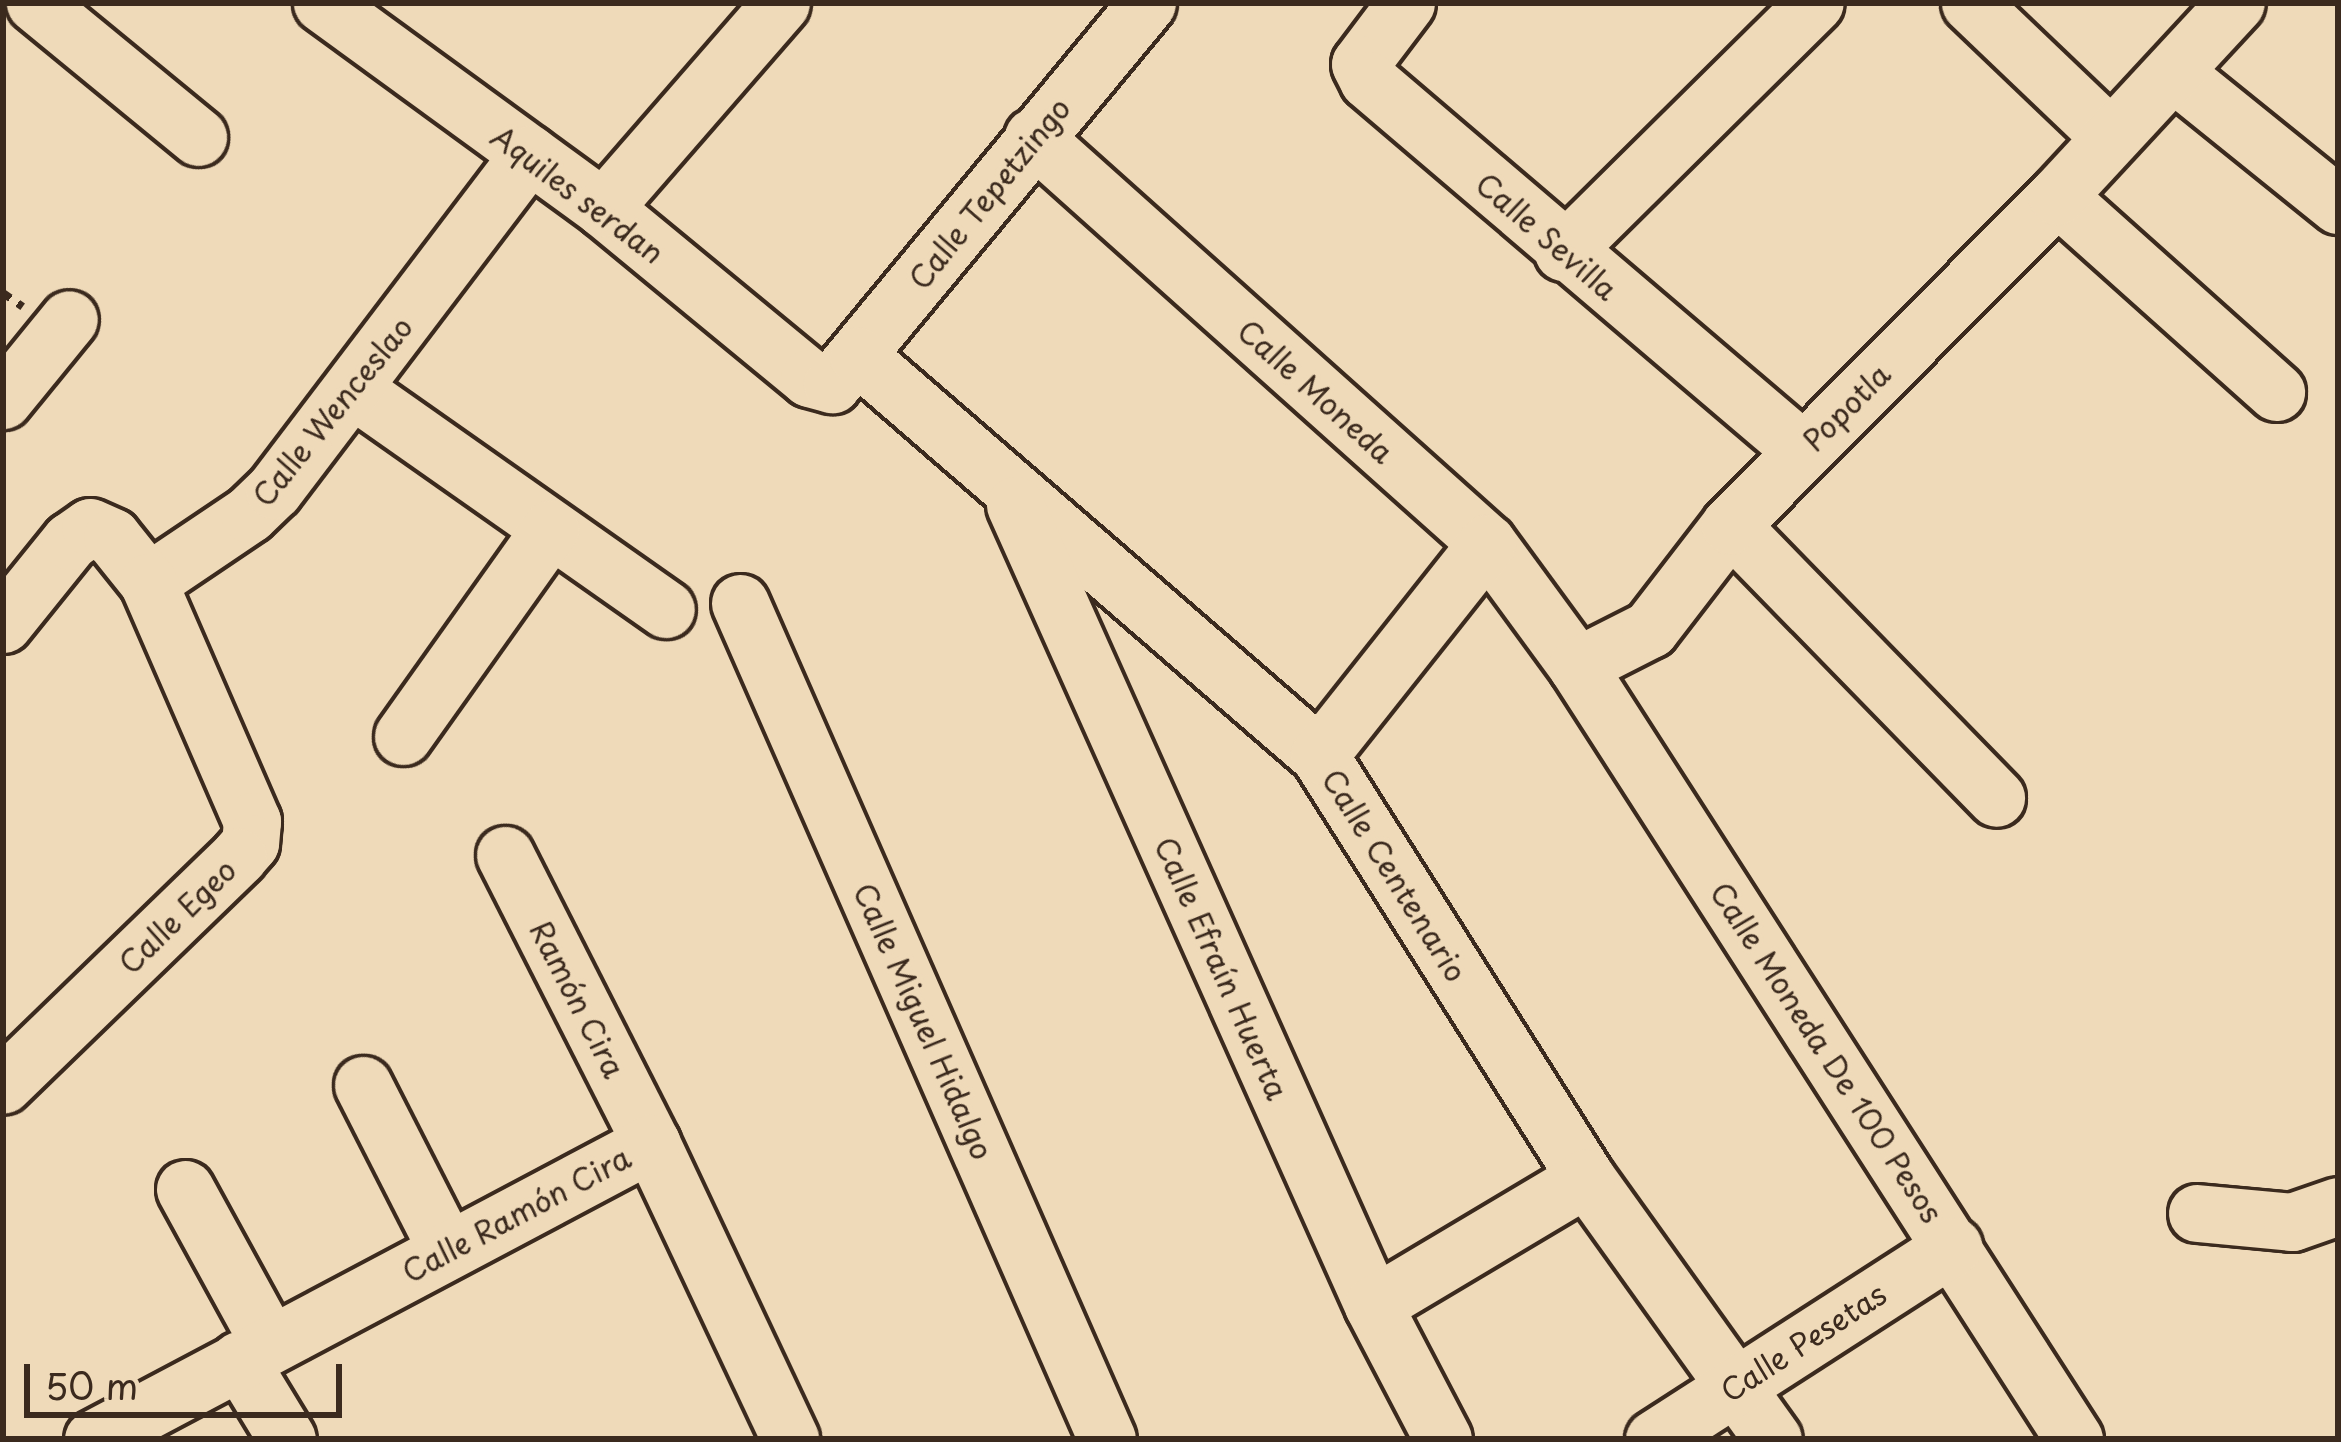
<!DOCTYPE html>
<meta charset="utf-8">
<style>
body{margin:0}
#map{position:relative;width:2341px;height:1442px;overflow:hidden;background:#efdab9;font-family:"Playpen Sans",sans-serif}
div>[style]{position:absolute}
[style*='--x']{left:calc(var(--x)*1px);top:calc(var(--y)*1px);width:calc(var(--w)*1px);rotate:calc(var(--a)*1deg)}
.path>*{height:8px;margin-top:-4px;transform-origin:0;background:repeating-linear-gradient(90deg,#3b2a1e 0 9px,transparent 0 18px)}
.roads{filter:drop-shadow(3px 0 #3b2a1e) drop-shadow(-3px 0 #3b2a1e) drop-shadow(0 3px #3b2a1e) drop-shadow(0 -3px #3b2a1e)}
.minor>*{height:57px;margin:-28.5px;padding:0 28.5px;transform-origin:28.5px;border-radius:28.5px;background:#efdab9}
span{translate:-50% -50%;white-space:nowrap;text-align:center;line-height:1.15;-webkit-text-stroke:9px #efdab9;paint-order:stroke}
.street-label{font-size:30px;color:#3b2a1e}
.frame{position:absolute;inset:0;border:6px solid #3b2a1e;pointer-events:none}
.scale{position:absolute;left:24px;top:1364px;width:318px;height:54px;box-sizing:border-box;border:6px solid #3b2a1e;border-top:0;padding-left:15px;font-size:36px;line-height:42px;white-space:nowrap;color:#3b2a1e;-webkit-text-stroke:9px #efdab9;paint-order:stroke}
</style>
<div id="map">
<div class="path">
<div style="--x:3;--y:293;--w:24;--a:35"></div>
</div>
<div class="roads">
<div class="minor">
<div style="--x:35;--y:3;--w:211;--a:39.4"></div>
<div style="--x:322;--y:3;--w:348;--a:36.1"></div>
<div style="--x:603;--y:208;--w:267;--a:39.5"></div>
<div style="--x:809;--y:378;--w:24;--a:15"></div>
<div style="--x:832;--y:384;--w:494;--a:-50.4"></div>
<div style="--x:1406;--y:3;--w:76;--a:127"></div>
<div style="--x:1360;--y:64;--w:18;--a:63"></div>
<div style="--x:1368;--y:80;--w:570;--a:40.45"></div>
<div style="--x:1970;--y:3;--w:194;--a:43.7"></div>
<div style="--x:2173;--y:72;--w:212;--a:38.9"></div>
<div style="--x:1033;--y:137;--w:609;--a:41.81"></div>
<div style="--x:1487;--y:543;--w:152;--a:53.8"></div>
<div style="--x:1577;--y:666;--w:919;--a:57.26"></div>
<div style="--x:2057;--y:196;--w:294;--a:41.8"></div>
<div style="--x:603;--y:208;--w:271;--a:-49"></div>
<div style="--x:1563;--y:252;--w:354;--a:-44.7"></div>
<div style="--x:858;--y:356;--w:610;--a:40.88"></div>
<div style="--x:1319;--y:755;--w:500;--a:57.74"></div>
<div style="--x:1586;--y:1178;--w:321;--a:54.4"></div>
<div style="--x:354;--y:390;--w:381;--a:35.1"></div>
<div style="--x:3;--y:400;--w:104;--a:-50.8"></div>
<div style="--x:1015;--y:505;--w:876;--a:65.89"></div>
<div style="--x:1373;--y:1305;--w:151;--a:62.4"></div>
<div style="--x:1730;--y:525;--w:381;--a:45.7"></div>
<div style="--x:148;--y:582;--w:122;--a:-34"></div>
<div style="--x:249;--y:514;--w:35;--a:-44"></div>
<div style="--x:274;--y:490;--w:422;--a:-52.8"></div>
<div style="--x:740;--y:603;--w:913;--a:66.3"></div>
<div style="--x:3;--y:624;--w:107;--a:-51.1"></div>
<div style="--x:70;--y:541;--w:24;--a:-35"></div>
<div style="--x:90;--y:527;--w:24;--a:24"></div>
<div style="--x:112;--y:537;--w:58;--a:51.3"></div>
<div style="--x:148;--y:582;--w:261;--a:66.5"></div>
<div style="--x:252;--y:821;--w:22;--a:95"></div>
<div style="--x:250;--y:843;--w:18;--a:131"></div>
<div style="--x:238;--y:857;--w:327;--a:135.9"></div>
<div style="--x:1577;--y:666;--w:82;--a:-26.9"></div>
<div style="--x:1650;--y:629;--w:131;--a:-52.4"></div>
<div style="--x:1730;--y:525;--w:464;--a:-45.2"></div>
<div style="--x:2057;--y:196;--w:263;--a:-47.2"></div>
<div style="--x:403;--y:736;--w:254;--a:-54.6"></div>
<div style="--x:1319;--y:755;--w:270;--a:-51.6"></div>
<div style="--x:505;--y:855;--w:323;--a:63.1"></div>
<div style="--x:651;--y:1143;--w:327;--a:64.8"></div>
<div style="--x:363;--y:1085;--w:185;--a:63"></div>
<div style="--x:185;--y:1189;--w:177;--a:61.3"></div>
<div style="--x:2197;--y:1213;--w:95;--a:5.4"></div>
<div style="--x:2292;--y:1222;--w:49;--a:-19.2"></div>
<div style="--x:1373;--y:1305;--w:248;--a:-30.8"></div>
<div style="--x:239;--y:1360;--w:92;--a:58.7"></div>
<div style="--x:93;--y:1439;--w:632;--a:-27.94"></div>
<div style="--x:1654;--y:1439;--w:356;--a:-32.8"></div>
</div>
</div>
<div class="street-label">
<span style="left:989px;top:193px;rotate:-51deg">Calle Tepetzingo</span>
<span style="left:578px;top:194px;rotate:37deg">Aquiles serdan</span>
<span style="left:1547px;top:236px;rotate:41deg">Calle Sevilla</span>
<span style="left:1316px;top:391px;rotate:42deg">Calle Moneda</span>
<span style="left:1846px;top:407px;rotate:-45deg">Popotla</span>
<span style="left:332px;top:411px;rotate:-51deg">Calle Wenceslao</span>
<span style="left:1395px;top:875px;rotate:58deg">Calle Centenario</span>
<span style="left:177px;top:916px;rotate:-44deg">Calle Egeo</span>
<span style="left:1222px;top:968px;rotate:66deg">Calle Efraín Huerta</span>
<span style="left:578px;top:999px;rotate:63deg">Ramón Cira</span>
<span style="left:924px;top:1021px;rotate:66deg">Calle Miguel Hidalgo</span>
<span style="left:1827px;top:1052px;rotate:57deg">Calle Moneda De 100 Pesos</span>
<span style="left:516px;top:1214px;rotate:-28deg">Calle Ramón Cira</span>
<span style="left:1803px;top:1342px;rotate:-33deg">Calle Pesetas</span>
</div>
<div class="frame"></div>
<div class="scale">50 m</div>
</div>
